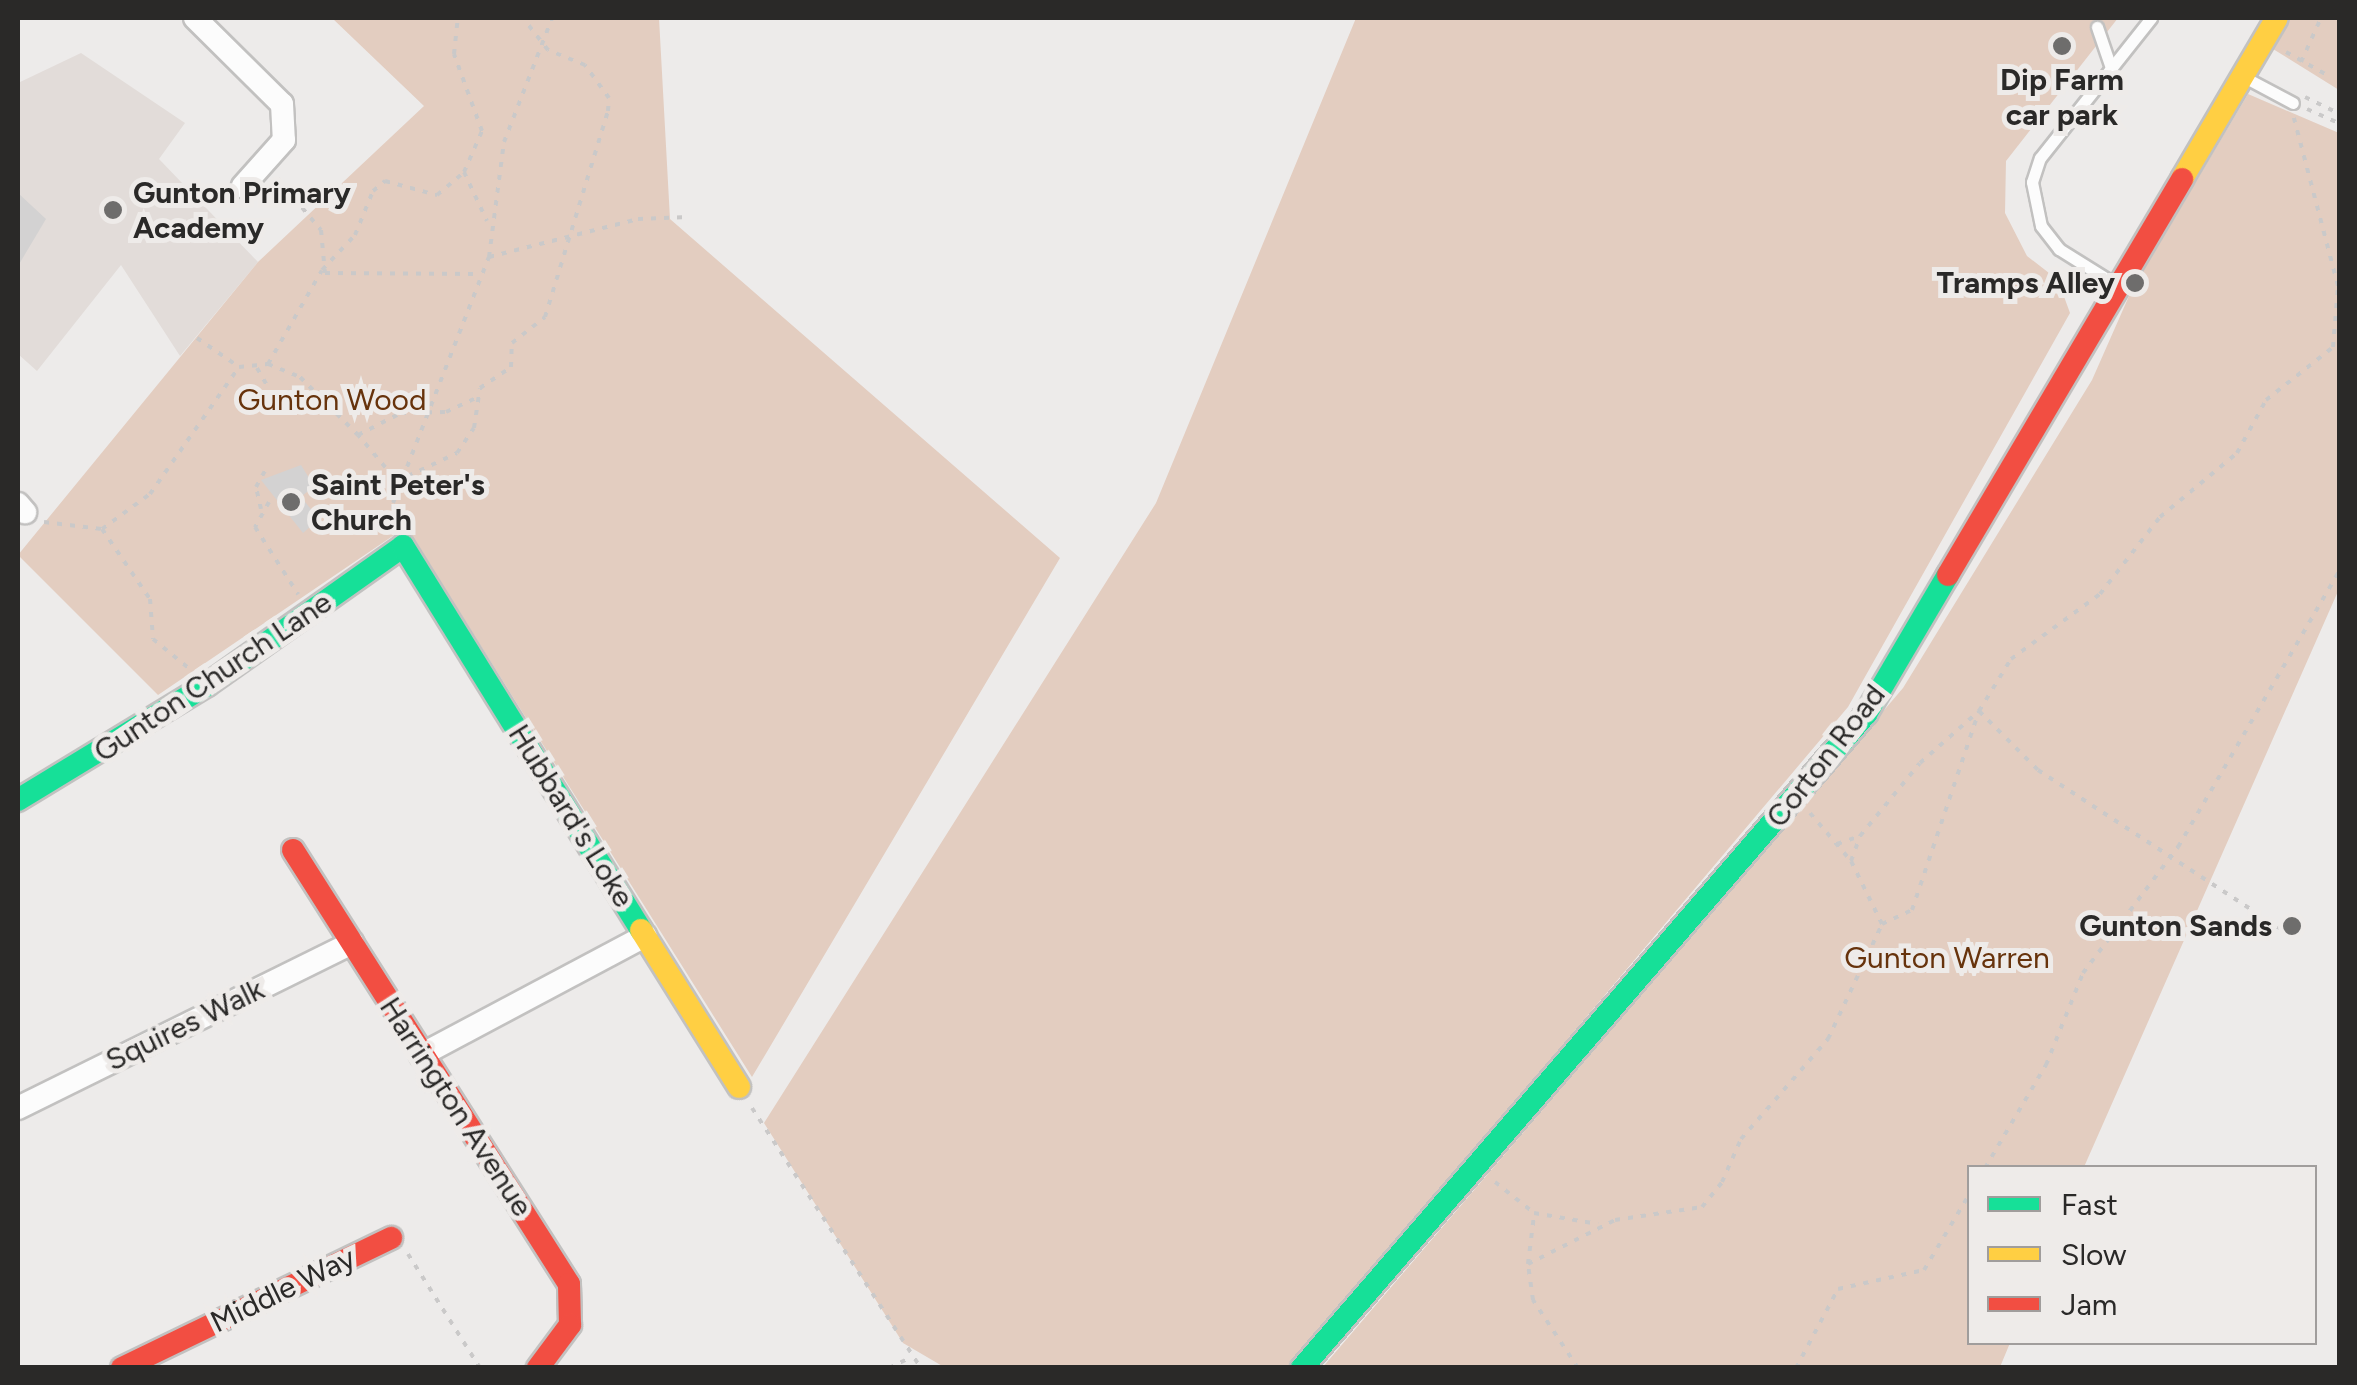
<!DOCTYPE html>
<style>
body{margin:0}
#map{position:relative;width:2357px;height:1385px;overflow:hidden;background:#edebea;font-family:Figtree,sans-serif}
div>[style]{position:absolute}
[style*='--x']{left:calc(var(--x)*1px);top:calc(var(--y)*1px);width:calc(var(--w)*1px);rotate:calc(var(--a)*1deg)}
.built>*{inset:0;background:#e2dcd9}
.green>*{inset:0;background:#e3cdc0}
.building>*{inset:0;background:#d3d2d2}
.path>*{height:4px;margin-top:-2px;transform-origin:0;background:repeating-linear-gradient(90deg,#cac9c9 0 5px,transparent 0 13px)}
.roads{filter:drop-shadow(2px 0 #c2c1c0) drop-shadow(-2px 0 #c2c1c0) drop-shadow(0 2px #c2c1c0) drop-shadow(0 -2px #c2c1c0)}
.lane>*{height:11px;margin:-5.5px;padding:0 5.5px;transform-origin:5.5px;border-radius:5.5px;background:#fcfcfc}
.street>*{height:22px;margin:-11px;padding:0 11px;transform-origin:11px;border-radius:11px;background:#fcfcfc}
.fast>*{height:22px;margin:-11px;padding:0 11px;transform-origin:11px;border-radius:11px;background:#16e098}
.slow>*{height:22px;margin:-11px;padding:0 11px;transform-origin:11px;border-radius:11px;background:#ffcf43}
.jam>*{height:22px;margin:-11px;padding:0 11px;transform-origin:11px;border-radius:11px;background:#f24e42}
.dots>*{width:28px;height:28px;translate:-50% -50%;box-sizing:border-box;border:5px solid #eeebe9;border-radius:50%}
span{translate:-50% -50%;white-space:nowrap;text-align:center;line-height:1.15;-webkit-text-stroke:10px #eeebe9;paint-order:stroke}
.poi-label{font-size:30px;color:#2a2928;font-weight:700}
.left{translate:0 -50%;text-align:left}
.right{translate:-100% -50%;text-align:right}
.park-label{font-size:30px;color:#67330c}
.street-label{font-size:30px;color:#2a2928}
.frame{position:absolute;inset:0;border:20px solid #2a2928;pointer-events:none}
.legend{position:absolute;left:1967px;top:1165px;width:350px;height:180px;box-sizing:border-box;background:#eeebe9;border:2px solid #a09d9c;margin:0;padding:12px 18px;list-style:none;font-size:30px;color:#2a2928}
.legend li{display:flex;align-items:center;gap:20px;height:50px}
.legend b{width:50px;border:2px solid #a09d9c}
</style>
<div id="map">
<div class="built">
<div style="clip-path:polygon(81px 53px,185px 123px,159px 159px,258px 262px,180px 356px,121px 265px,37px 371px,18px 354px,18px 83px)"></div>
</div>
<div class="green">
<div style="clip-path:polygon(332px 18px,659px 18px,670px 219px,1060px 558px,752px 1077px,406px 527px,158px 695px,18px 555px,258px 262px,424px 106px)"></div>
<div style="clip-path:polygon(1356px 18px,2118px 18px,2006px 161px,2005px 213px,2027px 256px,2058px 280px,2070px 313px,1848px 707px,1291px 1367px,944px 1367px,903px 1343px,764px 1123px,1156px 503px)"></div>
<div style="clip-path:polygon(2277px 18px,2339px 18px,2339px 90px,2273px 49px)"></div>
<div style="clip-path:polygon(2248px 94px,2339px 133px,2339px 589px,2084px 1167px,1970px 1168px,1970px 1342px,2010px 1343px,2000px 1367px,1322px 1368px,1903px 688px,2092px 380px,2133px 287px)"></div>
</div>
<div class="building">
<div style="clip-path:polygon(18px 193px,46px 219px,18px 266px)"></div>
<div style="clip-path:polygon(301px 465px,314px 486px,301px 497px,319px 519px,303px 533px,261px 480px)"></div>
</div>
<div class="path">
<div style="--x:463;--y:18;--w:25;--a:0"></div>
<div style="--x:2286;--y:52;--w:45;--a:29.4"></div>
<div style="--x:2301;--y:62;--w:48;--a:-65.6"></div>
<div style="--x:2305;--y:97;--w:39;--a:26"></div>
<div style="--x:2307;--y:109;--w:36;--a:24"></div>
<div style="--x:464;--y:172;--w:54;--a:64.9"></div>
<div style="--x:277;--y:178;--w:68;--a:49.8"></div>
<div style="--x:321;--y:230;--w:43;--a:84.7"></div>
<div style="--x:325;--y:273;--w:154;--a:0.4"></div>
<div style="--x:489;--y:257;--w:154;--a:-14.3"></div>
<div style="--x:638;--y:219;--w:50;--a:-2.3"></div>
<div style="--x:197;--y:338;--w:51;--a:34.6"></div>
<div style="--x:239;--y:367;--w:29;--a:-6"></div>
<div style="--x:268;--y:364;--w:35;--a:22"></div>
<div style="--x:300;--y:377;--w:82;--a:45"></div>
<div style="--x:268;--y:364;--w:108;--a:-60.1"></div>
<div style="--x:322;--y:270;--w:48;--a:-46.7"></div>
<div style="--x:355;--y:235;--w:48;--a:-67.8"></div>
<div style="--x:373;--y:191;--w:16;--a:-40"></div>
<div style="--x:385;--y:181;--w:54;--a:15.1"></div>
<div style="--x:437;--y:195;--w:35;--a:-40"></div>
<div style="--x:464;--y:172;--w:45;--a:-66.3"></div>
<div style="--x:482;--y:131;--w:82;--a:-110"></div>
<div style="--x:454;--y:54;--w:36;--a:-84"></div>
<div style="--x:257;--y:368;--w:32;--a:60"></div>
<div style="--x:273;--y:396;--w:34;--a:-14"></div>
<div style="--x:408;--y:476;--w:54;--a:-25.1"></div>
<div style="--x:457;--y:453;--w:30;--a:-56"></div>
<div style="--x:474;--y:428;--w:40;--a:-81.5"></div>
<div style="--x:480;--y:388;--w:37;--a:-34"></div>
<div style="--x:511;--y:367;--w:24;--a:-88"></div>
<div style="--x:512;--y:343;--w:42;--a:-38.2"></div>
<div style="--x:545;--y:317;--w:215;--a:-73"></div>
<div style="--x:608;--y:111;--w:13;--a:-86"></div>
<div style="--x:609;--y:98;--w:41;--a:-126"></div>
<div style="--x:585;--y:65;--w:40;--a:-158"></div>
<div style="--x:548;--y:50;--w:41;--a:-128"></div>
<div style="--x:402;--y:487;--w:68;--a:-130.2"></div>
<div style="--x:358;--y:435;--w:48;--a:-27.1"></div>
<div style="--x:401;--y:413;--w:45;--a:-1.3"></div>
<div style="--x:446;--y:412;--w:33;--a:-25"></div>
<div style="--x:269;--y:502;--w:29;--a:119"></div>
<div style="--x:255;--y:527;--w:80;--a:57.3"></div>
<div style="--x:261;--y:509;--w:23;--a:-103"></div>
<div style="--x:256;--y:487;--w:23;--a:-61"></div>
<div style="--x:44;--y:522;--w:58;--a:6.9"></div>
<div style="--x:102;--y:529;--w:59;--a:-36.1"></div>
<div style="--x:150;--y:494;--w:155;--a:-55"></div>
<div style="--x:394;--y:523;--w:20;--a:-93"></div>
<div style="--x:393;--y:503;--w:264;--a:-68.7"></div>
<div style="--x:489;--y:257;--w:116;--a:-82.6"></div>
<div style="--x:504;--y:142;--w:133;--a:-68.8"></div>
<div style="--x:102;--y:529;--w:85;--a:55.6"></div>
<div style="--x:150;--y:599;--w:40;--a:85.7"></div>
<div style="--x:153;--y:639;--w:49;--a:39.2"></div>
<div style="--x:1979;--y:711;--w:83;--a:45"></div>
<div style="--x:2038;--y:770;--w:290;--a:33.2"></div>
<div style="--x:1810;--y:813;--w:63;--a:49.5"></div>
<div style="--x:1837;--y:844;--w:24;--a:-19"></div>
<div style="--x:1882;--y:924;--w:33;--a:-25"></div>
<div style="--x:1912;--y:910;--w:210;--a:-71.4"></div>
<div style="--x:1979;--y:711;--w:61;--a:-58.4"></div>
<div style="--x:2011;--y:659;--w:110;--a:-36.1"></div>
<div style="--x:2100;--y:594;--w:98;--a:-52.1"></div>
<div style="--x:2160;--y:517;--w:100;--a:-39.7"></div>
<div style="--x:2237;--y:453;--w:60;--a:-61.3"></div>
<div style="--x:2266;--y:400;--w:85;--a:-38.3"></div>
<div style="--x:2333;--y:347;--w:61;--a:-85.3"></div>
<div style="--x:2338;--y:286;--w:174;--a:-104.7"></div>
<div style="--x:752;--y:1108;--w:310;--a:57"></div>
<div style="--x:1985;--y:1168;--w:120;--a:-59.4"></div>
<div style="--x:2046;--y:1065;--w:99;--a:-68.1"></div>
<div style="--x:2083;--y:973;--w:158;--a:-53"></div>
<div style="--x:2178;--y:847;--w:321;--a:-59.7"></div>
<div style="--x:1495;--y:1182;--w:50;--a:38.5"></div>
<div style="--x:1534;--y:1213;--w:65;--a:9.8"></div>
<div style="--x:408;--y:1254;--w:135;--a:57.7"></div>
<div style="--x:1528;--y:1264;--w:49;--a:-83"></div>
<div style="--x:889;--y:1368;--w:25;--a:-26"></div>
<div style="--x:1578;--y:1368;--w:82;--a:-123.5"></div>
<div style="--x:1533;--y:1300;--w:36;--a:-98"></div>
<div style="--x:1528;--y:1264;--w:97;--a:-26.8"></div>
<div style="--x:1615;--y:1220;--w:88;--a:-8.5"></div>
<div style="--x:1702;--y:1207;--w:32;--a:-51"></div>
<div style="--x:1722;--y:1182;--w:47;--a:-66.2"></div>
<div style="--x:1741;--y:1139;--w:133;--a:-49"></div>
<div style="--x:1828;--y:1039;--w:127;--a:-64.8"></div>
<div style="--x:1882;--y:924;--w:70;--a:-116.2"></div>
<div style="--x:1851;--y:861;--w:27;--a:-70"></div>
<div style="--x:1860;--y:836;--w:94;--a:-50.6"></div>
<div style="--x:1920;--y:763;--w:79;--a:-41.4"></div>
<div style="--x:1796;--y:1368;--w:89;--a:-62"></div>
<div style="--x:1838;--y:1289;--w:88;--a:-12.5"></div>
<div style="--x:1924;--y:1270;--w:90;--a:-59.1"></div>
</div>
<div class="roads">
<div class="lane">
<div style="--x:2097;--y:27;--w:40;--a:71.1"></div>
<div style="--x:2246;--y:78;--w:53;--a:28"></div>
<div style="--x:2118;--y:286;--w:70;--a:-147.9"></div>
<div style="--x:2059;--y:249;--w:29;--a:-128"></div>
<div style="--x:2041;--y:226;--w:45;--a:-101.6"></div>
<div style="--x:2032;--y:182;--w:25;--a:-72"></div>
<div style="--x:2040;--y:158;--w:179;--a:-51.6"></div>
</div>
<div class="street">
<div style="--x:195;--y:18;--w:122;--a:44.7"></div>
<div style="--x:282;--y:104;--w:36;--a:87"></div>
<div style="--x:284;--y:140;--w:62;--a:131.7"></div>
<div style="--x:18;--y:504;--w:11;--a:49"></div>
<div style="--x:421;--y:1055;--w:254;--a:-28"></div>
<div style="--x:18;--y:1108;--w:373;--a:-26.3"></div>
</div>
<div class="fast">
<div style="--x:18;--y:800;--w:221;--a:-31.3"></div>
<div style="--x:207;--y:685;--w:240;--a:-35.3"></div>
<div style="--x:403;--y:546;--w:452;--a:58.2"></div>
<div style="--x:1302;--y:1368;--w:864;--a:-49.23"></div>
<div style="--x:1866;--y:714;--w:161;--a:-59.5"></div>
</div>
<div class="slow">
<div style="--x:2182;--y:179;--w:187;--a:-59.5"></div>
<div style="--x:641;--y:930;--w:185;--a:58"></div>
</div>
<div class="jam">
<div style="--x:1948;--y:575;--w:460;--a:-59.4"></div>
<div style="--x:293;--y:850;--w:514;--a:57.55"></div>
<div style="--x:569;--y:1284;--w:41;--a:88.6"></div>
<div style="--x:570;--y:1325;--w:54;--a:126.7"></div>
<div style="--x:122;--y:1368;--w:299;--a:-25.8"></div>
</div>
</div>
<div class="dots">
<div style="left:2062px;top:46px;background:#6e6d6c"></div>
<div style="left:113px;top:210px;background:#6e6d6c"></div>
<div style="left:2135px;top:283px;background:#6e6d6c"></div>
<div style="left:291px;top:502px;background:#6e6d6c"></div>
<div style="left:2292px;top:926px;background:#6e6d6c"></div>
</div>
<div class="poi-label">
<span style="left:2062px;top:97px">Dip Farm<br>car park</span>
<span class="left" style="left:133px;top:210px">Gunton Primary<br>Academy</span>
<span class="right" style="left:2115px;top:283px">Tramps Alley</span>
<span class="left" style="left:311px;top:502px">Saint Peter's<br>Church</span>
<span class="right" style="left:2272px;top:926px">Gunton Sands</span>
</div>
<div class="park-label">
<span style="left:332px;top:400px">Gunton Wood</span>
<span style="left:1947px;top:958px">Gunton Warren</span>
</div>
<div class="street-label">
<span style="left:213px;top:677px;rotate:-34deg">Gunton Church Lane</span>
<span style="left:1826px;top:756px;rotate:-52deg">Corton Road</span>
<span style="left:571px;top:816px;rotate:58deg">Hubbard's Loke</span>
<span style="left:185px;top:1025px;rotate:-26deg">Squires Walk</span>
<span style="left:456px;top:1107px;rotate:57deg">Harrington Avenue</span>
<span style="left:283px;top:1290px;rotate:-26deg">Middle Way</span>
</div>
<div class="frame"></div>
<ul class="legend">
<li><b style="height:12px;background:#16e098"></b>Fast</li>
<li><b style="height:12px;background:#ffcf43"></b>Slow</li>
<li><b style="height:12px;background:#f24e42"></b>Jam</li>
</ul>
</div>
